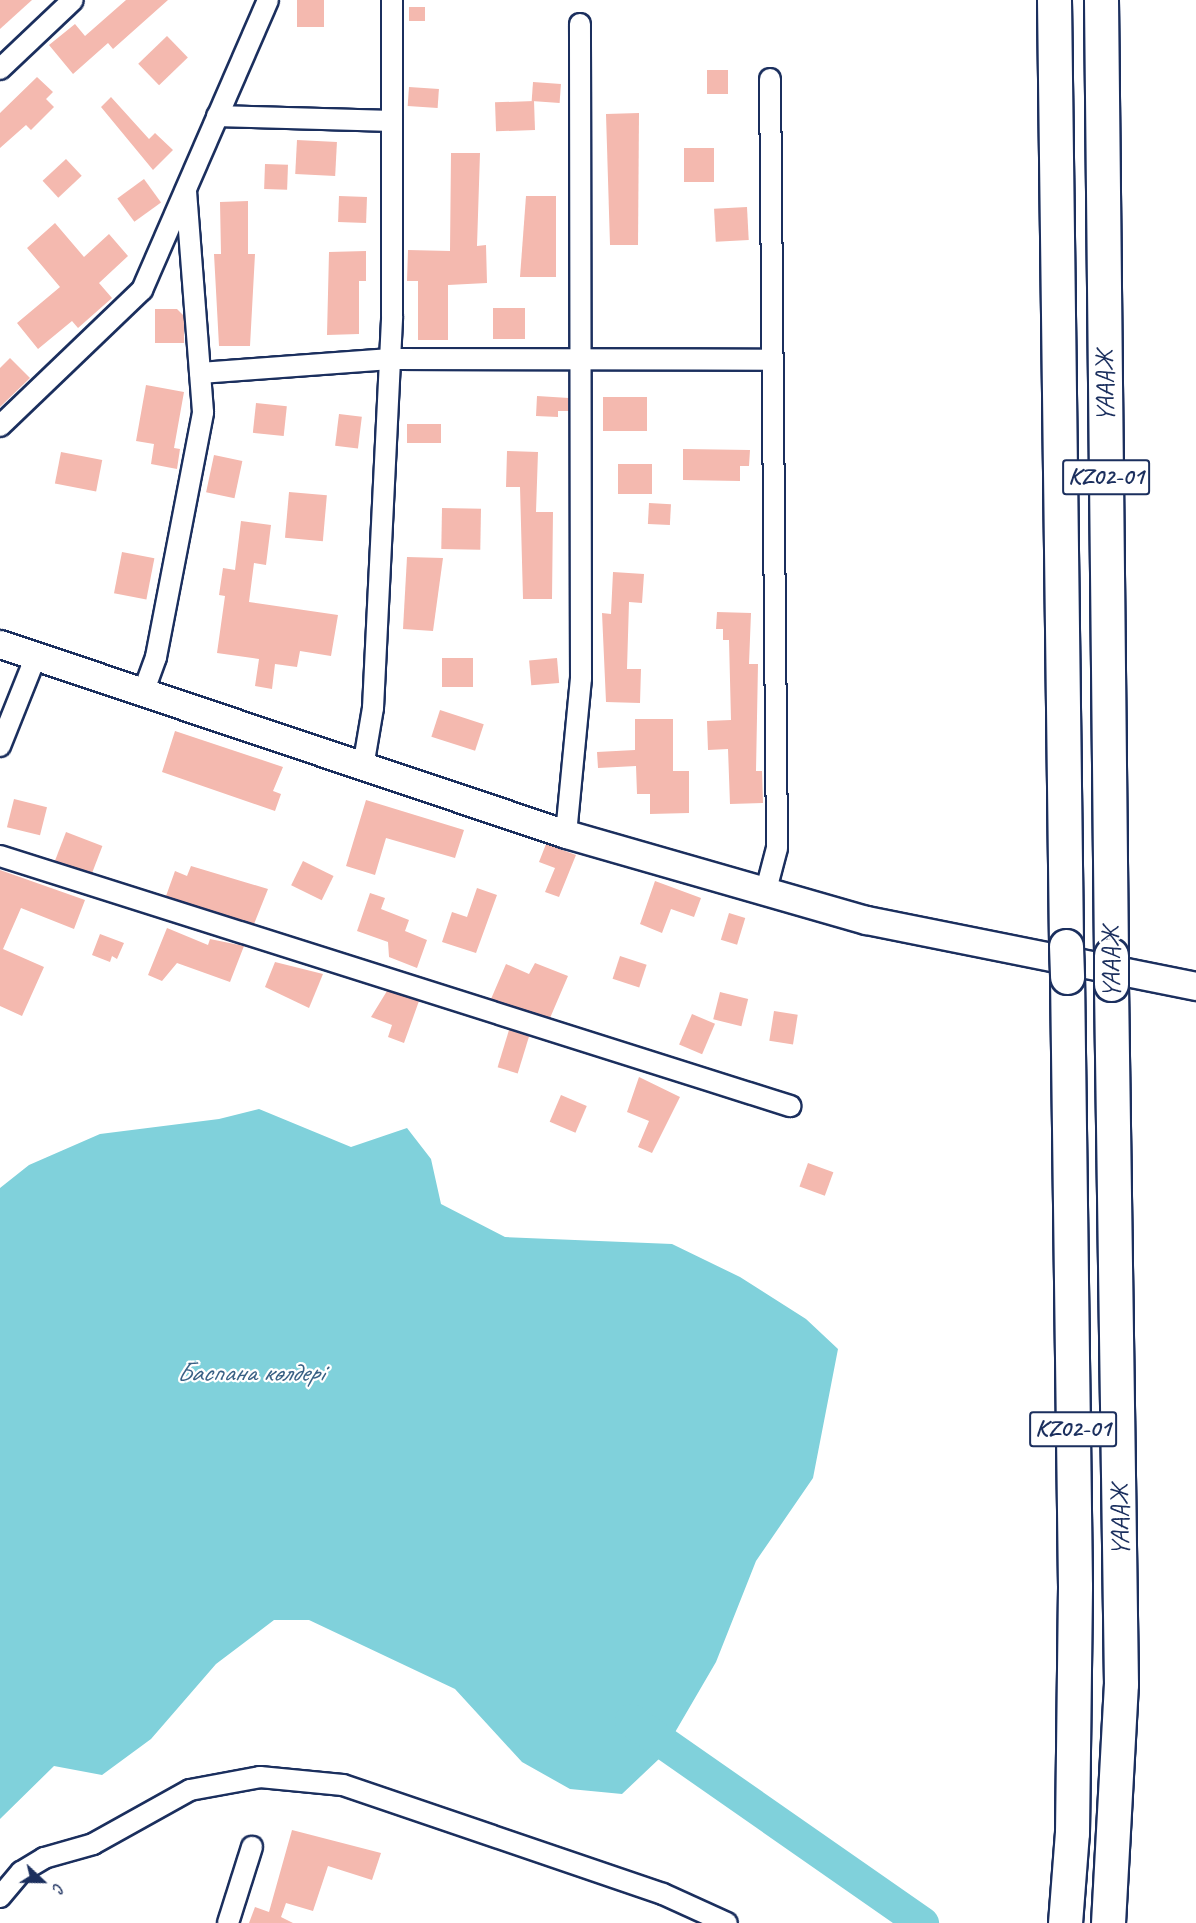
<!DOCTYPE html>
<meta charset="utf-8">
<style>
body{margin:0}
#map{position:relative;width:1196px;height:1923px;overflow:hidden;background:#fff;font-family:Caveat,sans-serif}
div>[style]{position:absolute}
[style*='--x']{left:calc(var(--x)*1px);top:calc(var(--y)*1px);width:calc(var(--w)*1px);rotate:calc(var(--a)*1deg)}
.water>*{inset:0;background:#80d1db}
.river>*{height:33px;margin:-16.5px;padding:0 16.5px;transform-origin:16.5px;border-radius:16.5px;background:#80d1db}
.building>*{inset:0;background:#f4b9af;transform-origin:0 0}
.roads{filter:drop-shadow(2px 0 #1b2f5e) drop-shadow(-2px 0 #1b2f5e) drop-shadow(0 2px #1b2f5e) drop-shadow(0 -2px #1b2f5e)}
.minor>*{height:20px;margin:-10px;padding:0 10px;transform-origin:10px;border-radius:10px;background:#fff}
.secondary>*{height:27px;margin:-13.5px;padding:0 13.5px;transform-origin:13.5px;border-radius:13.5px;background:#fff}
.motorway>*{height:33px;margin:-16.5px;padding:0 16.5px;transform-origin:16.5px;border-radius:16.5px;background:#fff}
.bridges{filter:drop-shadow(2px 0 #1b2f5e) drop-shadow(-2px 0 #1b2f5e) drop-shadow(0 2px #1b2f5e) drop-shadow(0 -2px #1b2f5e)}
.motorway-bridge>*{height:33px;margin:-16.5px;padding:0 16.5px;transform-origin:16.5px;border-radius:16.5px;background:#fff}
span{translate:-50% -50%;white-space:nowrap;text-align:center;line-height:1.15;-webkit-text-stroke:4.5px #fff;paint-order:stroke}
.shield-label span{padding:2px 4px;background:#fff;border:2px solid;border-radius:4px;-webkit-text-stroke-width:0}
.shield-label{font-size:24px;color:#1b2f5e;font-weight:700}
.street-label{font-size:26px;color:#1b2f5e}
.water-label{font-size:27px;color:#396084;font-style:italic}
.north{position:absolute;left:12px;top:1851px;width:60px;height:60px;-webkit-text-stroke:4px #fff;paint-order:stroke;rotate:112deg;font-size:16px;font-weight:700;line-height:24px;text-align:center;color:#1b2f5e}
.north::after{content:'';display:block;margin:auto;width:21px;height:27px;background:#1b2f5e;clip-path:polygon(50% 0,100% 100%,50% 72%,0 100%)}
</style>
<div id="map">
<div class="water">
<div style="clip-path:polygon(259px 1109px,351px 1147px,407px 1128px,431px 1159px,441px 1204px,505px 1237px,672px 1244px,740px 1277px,806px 1319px,838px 1349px,813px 1478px,756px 1561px,716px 1662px,660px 1758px,622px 1794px,570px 1789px,522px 1762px,455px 1689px,309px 1620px,274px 1620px,216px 1664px,151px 1739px,102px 1775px,54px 1766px,0 1819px,0 1188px,29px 1165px,100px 1134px,219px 1119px)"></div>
</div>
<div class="river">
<div style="--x:631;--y:1720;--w:355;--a:34.9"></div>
</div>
<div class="building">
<div style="clip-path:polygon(0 0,32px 0,0 29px)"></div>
<div style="clip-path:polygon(126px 0,168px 0,113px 49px,108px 43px,73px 74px,49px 45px,75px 24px,85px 36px)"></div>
<div style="left:297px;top:0;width:27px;height:27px"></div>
<div style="left:409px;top:7px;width:16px;height:14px"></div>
<div style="left:167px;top:36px;width:30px;height:40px;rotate:46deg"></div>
<div style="left:728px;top:70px;width:24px;height:21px;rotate:90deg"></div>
<div style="clip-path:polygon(37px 77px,53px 92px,46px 99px,54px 107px,31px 130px,26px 125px,0 148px,0 113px)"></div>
<div style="left:533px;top:82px;width:28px;height:19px;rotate:4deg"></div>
<div style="left:409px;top:87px;width:30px;height:19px;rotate:4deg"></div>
<div style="clip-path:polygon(111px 97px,149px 139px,155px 133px,173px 150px,153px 170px,101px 107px)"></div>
<div style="left:534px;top:101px;width:29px;height:39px;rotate:88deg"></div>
<div style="clip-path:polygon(639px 113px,638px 245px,610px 245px,606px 114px)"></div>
<div style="left:297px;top:140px;width:40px;height:34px;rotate:3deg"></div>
<div style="left:684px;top:148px;width:30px;height:34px"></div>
<div style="clip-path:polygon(451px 153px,480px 153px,477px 246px,486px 245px,487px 283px,448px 285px,448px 340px,418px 340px,418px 281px,407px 281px,408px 250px,450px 251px)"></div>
<div style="left:66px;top:159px;width:23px;height:32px;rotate:47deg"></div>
<div style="left:265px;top:164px;width:23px;height:25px;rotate:2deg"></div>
<div style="left:144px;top:179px;width:29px;height:33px;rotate:54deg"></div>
<div style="left:339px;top:196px;width:28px;height:26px;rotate:2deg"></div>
<div style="clip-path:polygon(526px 196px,556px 196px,556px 277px,520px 277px)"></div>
<div style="clip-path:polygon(248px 201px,248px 254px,255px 254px,250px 346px,219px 346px,214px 254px,221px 254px,220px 202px)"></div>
<div style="left:747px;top:207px;width:33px;height:33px;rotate:87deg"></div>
<div style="clip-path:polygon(55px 223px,84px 257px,109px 234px,128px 256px,99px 283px,112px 298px,78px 328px,72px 321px,38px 349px,17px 323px,60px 287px,27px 248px)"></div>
<div style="clip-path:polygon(366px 251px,366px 281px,359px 281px,359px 334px,327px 335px,329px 252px)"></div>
<div style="left:493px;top:308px;width:32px;height:31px"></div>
<div style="clip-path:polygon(155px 309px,177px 309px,184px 316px,184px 343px,155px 343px)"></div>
<div style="clip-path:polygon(10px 358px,30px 378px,0 407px,0 368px)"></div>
<div style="clip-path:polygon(146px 385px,184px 392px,174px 448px,180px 449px,177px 469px,151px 464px,154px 444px,136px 441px)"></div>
<div style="clip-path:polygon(537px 396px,569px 398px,569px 411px,558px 411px,558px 417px,536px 416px)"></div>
<div style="left:603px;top:397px;width:44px;height:34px"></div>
<div style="left:256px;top:403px;width:31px;height:30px;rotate:6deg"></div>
<div style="left:339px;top:414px;width:23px;height:32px;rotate:7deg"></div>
<div style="left:407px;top:424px;width:34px;height:19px"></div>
<div style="clip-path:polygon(683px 449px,750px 450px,749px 466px,740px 466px,740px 481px,683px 480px)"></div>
<div style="clip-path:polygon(507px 451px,538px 452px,536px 512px,553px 512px,552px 599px,523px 599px,520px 487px,506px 487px)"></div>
<div style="left:61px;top:452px;width:42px;height:32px;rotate:11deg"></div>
<div style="left:214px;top:455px;width:29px;height:38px;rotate:12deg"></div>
<div style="left:618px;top:464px;width:34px;height:30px"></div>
<div style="left:289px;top:492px;width:38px;height:46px;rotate:5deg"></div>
<div style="left:649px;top:503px;width:22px;height:21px;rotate:3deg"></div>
<div style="left:442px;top:508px;width:39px;height:41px;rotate:1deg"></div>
<div style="clip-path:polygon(241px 521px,271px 525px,266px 565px,254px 563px,249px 602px,338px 615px,331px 656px,300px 651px,297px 667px,275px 664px,272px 689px,255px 686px,259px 659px,217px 653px,225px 596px,219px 595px,223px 568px,235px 570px)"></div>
<div style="left:122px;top:552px;width:33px;height:42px;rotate:11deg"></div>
<div style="clip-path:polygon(407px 557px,443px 558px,433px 631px,403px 629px)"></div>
<div style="clip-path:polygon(613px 572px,644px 574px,642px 603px,629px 602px,627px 669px,641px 669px,640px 703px,606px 702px,602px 613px,611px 614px)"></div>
<div style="clip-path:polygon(717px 612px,751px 613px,749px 664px,758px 664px,756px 771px,762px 771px,763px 803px,730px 804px,728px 749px,708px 750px,707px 721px,731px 720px,729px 640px,723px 640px,723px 629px,716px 629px)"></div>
<div style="left:442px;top:658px;width:31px;height:29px"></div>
<div style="left:557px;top:658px;width:25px;height:28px;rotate:85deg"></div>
<div style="left:440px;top:710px;width:46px;height:28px;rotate:18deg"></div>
<div style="clip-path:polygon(635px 719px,673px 719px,673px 771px,689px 771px,689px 813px,650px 814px,650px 794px,637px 794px,636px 766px,598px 768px,597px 752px,635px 750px)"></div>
<div style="clip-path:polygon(175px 731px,283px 767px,273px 791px,281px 794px,275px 811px,162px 772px)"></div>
<div style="left:14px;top:799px;width:34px;height:29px;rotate:14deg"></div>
<div style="clip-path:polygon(366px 800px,464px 830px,455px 858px,386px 838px,375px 875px,346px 866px)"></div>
<div style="left:66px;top:832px;width:39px;height:31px;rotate:21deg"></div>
<div style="clip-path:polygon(546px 844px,576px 855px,559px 897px,545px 892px,555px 868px,539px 862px)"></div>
<div style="left:303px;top:861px;width:34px;height:27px;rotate:26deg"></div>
<div style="clip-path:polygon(191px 866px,268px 889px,254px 924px,166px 896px,175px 871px,187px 876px)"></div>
<div style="clip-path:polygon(0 870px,85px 900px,74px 929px,21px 908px,3px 949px,44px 967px,22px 1016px,0 1006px)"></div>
<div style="clip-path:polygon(655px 881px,701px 898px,694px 917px,671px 909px,662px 933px,640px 924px)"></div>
<div style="clip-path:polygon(477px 888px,497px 895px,476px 953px,442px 942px,452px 912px,467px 917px)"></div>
<div style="clip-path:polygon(370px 893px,385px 898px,381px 909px,409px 920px,405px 931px,427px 940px,417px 968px,389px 957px,388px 942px,357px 931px)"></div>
<div style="left:729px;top:913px;width:17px;height:28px;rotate:17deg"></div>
<div style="clip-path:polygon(167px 928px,208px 945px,210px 939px,244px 946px,230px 982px,177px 963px,162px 981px,148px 975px)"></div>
<div style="clip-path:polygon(100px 934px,124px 943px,117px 959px,112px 956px,110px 962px,92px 955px)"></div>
<div style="left:620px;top:956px;width:28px;height:24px;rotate:18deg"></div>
<div style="clip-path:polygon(275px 962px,323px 974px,309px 1008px,265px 987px)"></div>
<div style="clip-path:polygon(535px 963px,568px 976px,550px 1018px,491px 999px,506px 964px,529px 974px)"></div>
<div style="clip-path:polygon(387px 991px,419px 1001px,404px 1043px,388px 1037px,392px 1025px,371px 1017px)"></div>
<div style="left:720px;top:992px;width:29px;height:28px;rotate:14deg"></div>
<div style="left:774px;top:1011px;width:24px;height:30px;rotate:9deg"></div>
<div style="left:692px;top:1014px;width:25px;height:33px;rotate:23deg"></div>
<div style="left:509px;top:1030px;width:21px;height:39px;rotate:17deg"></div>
<div style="clip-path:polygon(639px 1077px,680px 1097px,652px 1153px,638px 1147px,649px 1121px,627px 1112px)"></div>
<div style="left:561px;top:1095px;width:28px;height:29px;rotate:23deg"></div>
<div style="left:808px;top:1163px;width:27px;height:25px;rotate:20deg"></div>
<div style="clip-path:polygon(292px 1830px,381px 1853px,372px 1880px,328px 1866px,313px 1911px,286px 1903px,281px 1917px,293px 1923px,249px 1923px,255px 1907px,269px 1912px)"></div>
</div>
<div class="roads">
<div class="minor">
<div style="--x:0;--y:69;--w:100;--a:-43.4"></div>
<div style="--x:217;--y:116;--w:175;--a:1.6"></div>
<div style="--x:200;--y:373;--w:191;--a:-4.2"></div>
<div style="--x:390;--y:359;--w:383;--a:0.1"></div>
<div style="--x:0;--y:426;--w:197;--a:-43.8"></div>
<div style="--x:142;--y:290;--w:316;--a:-66.5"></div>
<div style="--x:143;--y:693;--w:38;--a:-70"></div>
<div style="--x:156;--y:657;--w:249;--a:-79.1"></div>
<div style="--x:203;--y:412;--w:221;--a:-94.4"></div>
<div style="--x:0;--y:746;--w:97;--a:-68.2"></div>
<div style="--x:363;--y:767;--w:60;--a:-80.4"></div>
<div style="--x:373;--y:708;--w:392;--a:-87.2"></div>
<div style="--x:392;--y:316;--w:316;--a:-90"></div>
<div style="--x:566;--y:834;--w:157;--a:-84.5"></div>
<div style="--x:581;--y:678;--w:654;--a:-90.09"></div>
<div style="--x:0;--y:856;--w:829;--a:17.56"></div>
<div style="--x:766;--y:890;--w:43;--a:-75.3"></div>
<div style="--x:777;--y:848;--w:769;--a:-90.52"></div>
<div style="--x:0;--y:1897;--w:33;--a:-50"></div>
<div style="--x:21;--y:1872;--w:27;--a:-31"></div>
<div style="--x:44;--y:1858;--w:51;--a:-15.9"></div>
<div style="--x:93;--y:1844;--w:111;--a:-29.1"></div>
<div style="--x:190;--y:1790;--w:71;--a:-10.5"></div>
<div style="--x:260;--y:1777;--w:83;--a:5.5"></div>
<div style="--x:343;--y:1785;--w:338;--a:18.8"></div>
<div style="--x:663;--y:1894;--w:70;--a:24.4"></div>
<div style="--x:228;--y:1923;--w:80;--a:-72.5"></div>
</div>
<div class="secondary">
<div style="--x:0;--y:644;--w:597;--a:18.56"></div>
<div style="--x:566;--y:834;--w:312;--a:16"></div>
<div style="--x:866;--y:920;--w:337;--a:11.3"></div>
</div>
<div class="motorway">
<div style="--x:1054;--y:0;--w:946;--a:89.27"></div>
<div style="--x:1101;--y:0;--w:955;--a:89.4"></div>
<div style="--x:1065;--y:1923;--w:90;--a:-85.6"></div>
<div style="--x:1072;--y:1833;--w:247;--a:-89.3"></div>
<div style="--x:1075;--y:1586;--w:609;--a:-90.75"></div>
<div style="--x:1108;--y:1923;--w:239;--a:-86.9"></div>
<div style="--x:1121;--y:1684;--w:700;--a:-90.82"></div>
</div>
</div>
<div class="bridges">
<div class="motorway-bridge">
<div style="--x:1066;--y:946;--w:31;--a:88"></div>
<div style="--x:1111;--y:955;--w:29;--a:90"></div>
</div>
</div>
<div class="shield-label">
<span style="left:1106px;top:477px">KZ02-01</span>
<span style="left:1073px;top:1429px">KZ02-01</span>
</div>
<div class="street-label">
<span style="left:1105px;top:386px;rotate:-91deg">ҮАААЖ</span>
<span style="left:1111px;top:962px;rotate:-91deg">ҮАААЖ</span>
<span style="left:1120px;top:1520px;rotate:-91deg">ҮАААЖ</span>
</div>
<div class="water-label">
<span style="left:250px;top:1373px">Баспана көлдері</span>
</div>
<div class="north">С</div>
</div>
